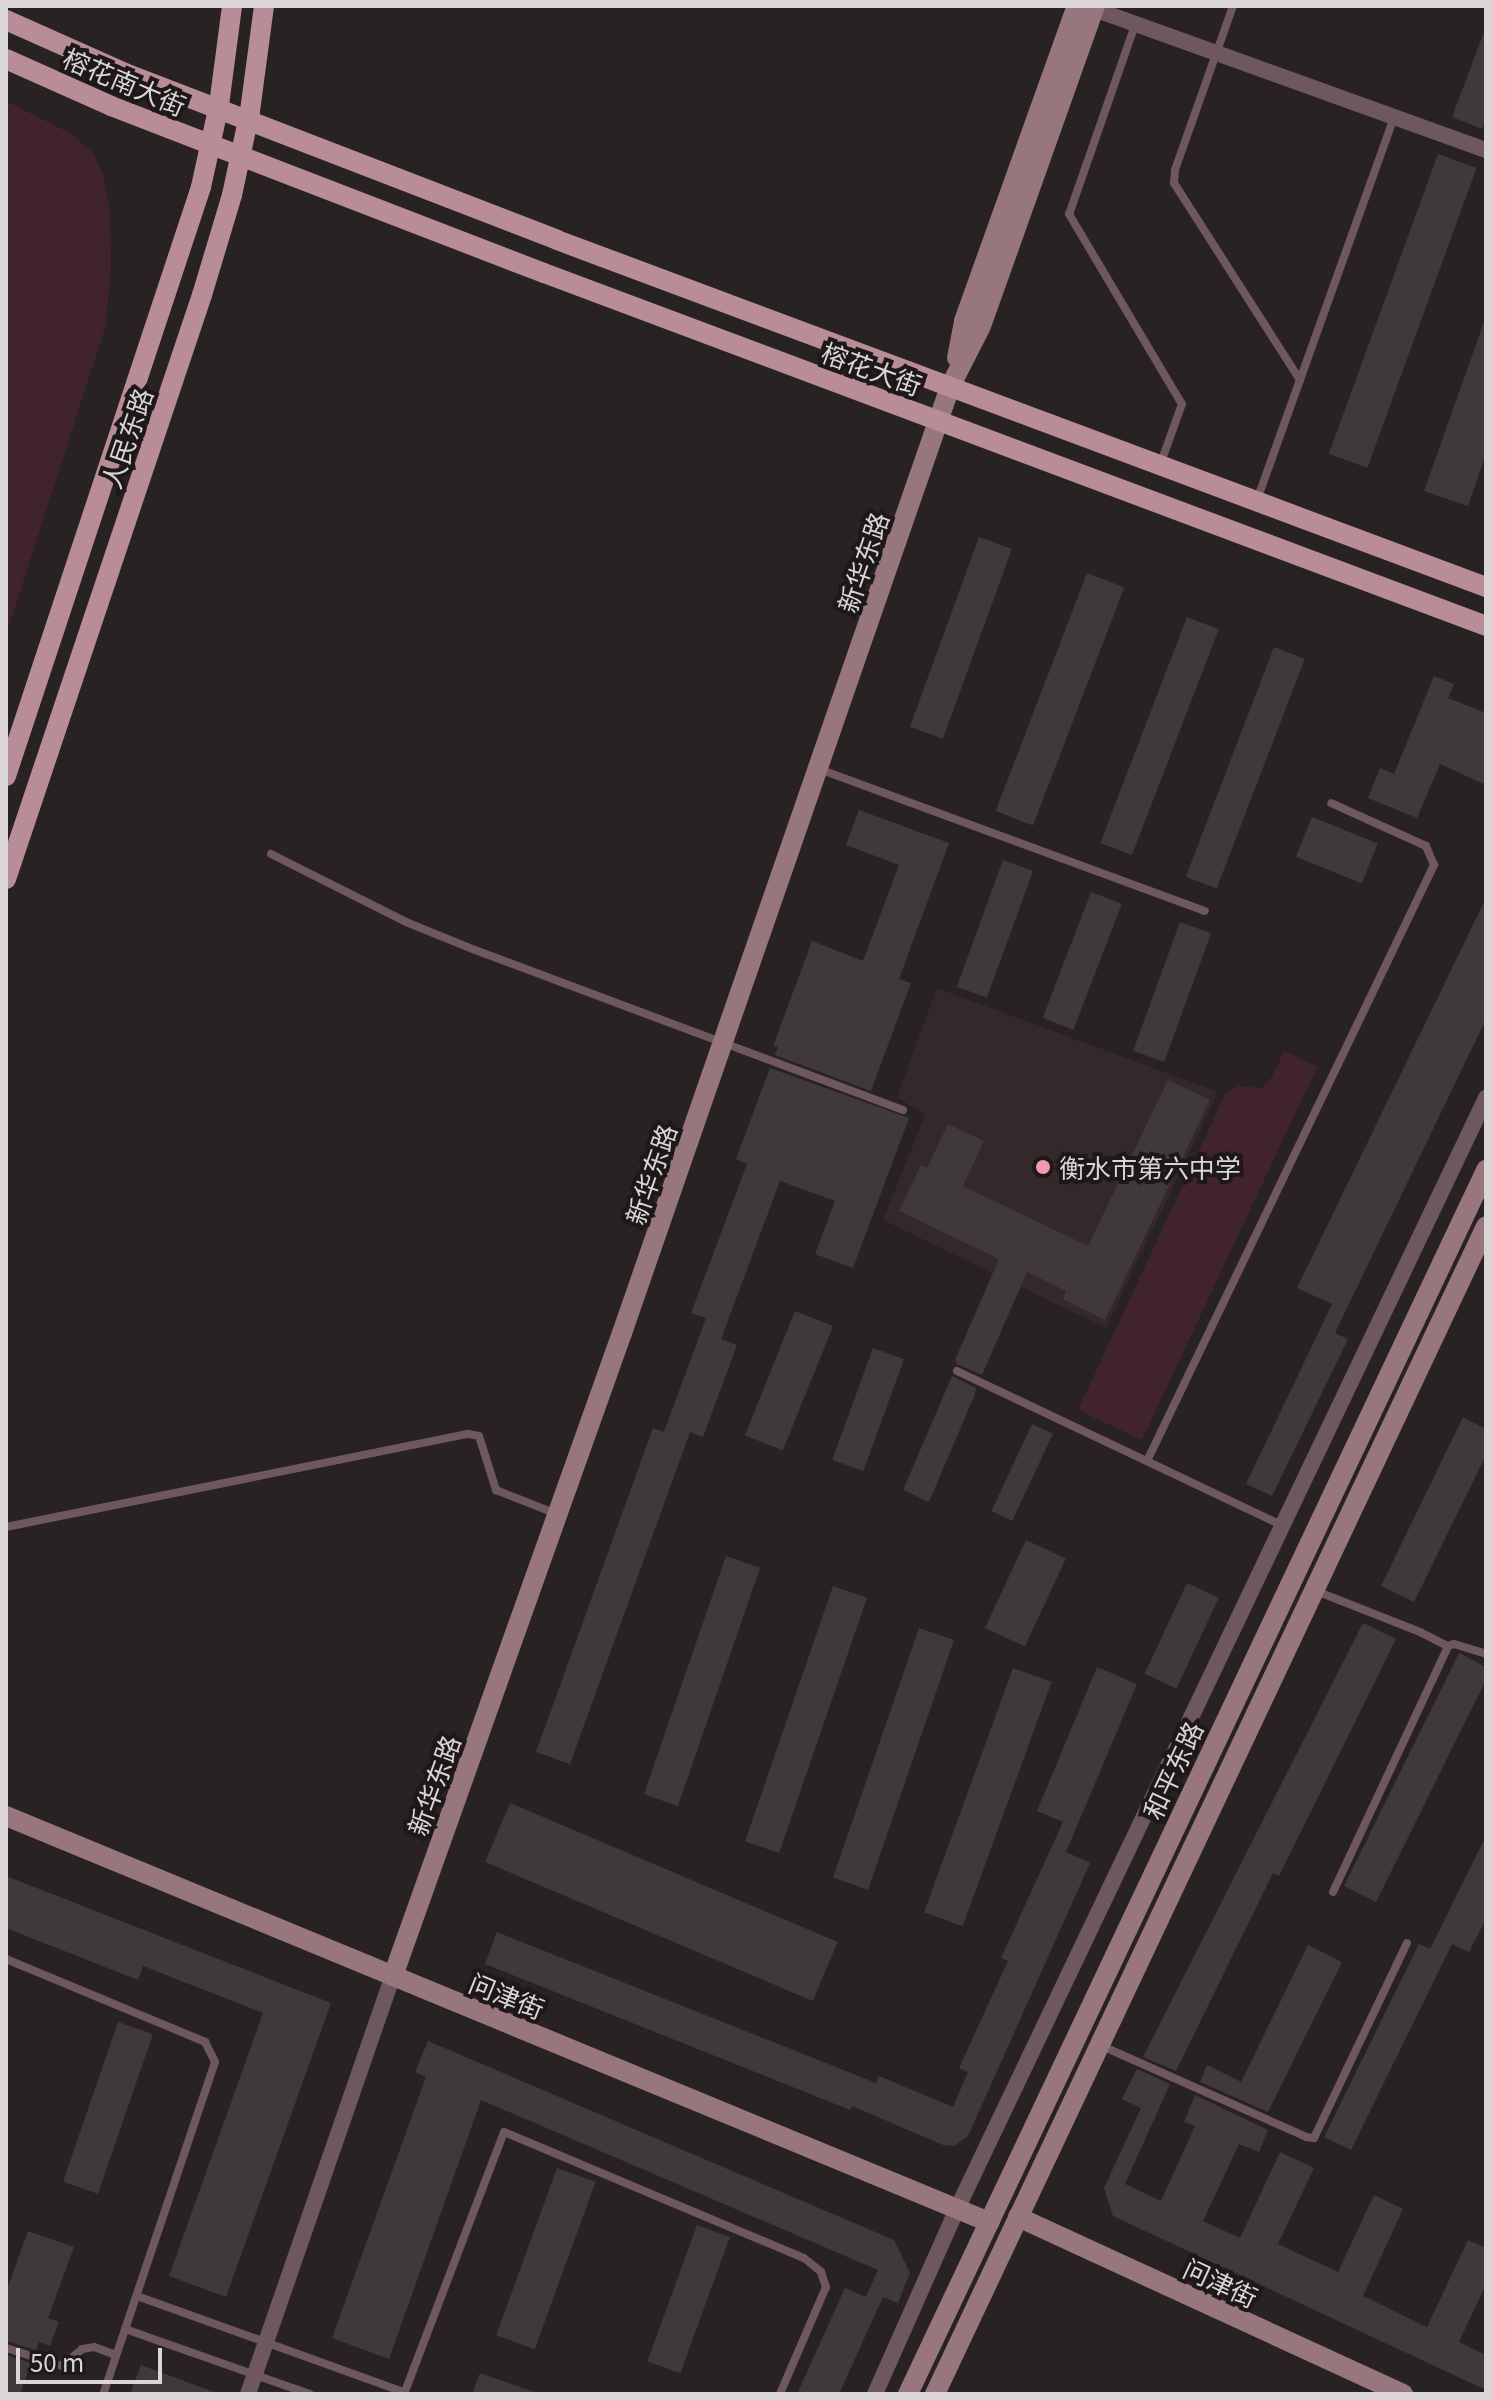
<!DOCTYPE html>
<meta charset="utf-8">
<style>
body{margin:0}
#map{position:relative;width:1492px;height:2400px;overflow:hidden;background:#282223;font-family:Georgia,"Noto Sans SC",serif}
div>[style]{position:absolute}
[style*='--x']{left:calc(var(--x)*1px);top:calc(var(--y)*1px);width:calc(var(--w)*1px);rotate:calc(var(--a)*1deg)}
.built>*{inset:0;background:#35282b}
.green>*{inset:0;background:#41242b}
.building>*{inset:0;background:#40393b;transform-origin:0 0}
.lane>*{height:8px;margin:-4px;padding:0 4px;transform-origin:4px;border-radius:4px;background:#6e585d}
.street>*{height:16px;margin:-8px;padding:0 8px;transform-origin:8px;border-radius:8px;background:#6e585d}
.secondary>*{height:20px;margin:-10px;padding:0 10px;transform-origin:10px;border-radius:10px;background:#98767e}
.primary>*{height:20px;margin:-10px;padding:0 10px;transform-origin:10px;border-radius:10px;background:#b98d97}
.dots>*{width:22px;height:22px;translate:-50% -50%;box-sizing:border-box;border:4px solid #1e1819;border-radius:50%}
span{translate:-50% -50%;white-space:nowrap;text-align:center;line-height:1.15;-webkit-text-stroke:8px #1e1819;paint-order:stroke}
.street-label{font-size:26px;color:#dad5d6}
.poi-label{font-size:26px;color:#dad5d6}
.left{translate:0 -50%;text-align:left}
.frame{position:absolute;inset:0;border:8px solid #dad5d6;pointer-events:none}
.scale{position:absolute;left:16px;top:2348px;width:146px;height:36px;box-sizing:border-box;border:4px solid #dad5d6;border-top:0;padding-left:10px;font-size:24px;line-height:28px;white-space:nowrap;color:#dad5d6;-webkit-text-stroke:6px #1e1819;paint-order:stroke}
</style>
<div id="map">
<div class="built">
<div style="clip-path:polygon(937px 988px,1218px 1092px,1106px 1328px,883px 1220px,925px 1115px,897px 1097px)"></div>
</div>
<div class="green">
<div style="clip-path:polygon(6px 101px,72px 134px,94px 154px,103px 174px,110px 211px,111px 269px,106px 325px,6px 635px)"></div>
<div style="clip-path:polygon(1284px 1051px,1317px 1067px,1142px 1440px,1078px 1410px,1226px 1093px,1238px 1086px,1262px 1088px,1272px 1077px)"></div>
</div>
<div class="building">
<div style="clip-path:polygon(1484px 32px,1486px 118px,1482px 129px,1452px 117px)"></div>
<div style="left:1438px;top:154px;width:41px;height:319px;rotate:20deg"></div>
<div style="clip-path:polygon(1484px 322px,1486px 454px,1468px 506px,1424px 491px)"></div>
<div style="left:979px;top:537px;width:35px;height:202px;rotate:20deg"></div>
<div style="left:1087px;top:573px;width:40px;height:255px;rotate:21deg"></div>
<div style="left:1187px;top:617px;width:34px;height:242px;rotate:21deg"></div>
<div style="left:1274px;top:647px;width:33px;height:246px;rotate:21deg"></div>
<div style="clip-path:polygon(1434px 676px,1454px 684px,1448px 698px,1486px 713px,1486px 785px,1440px 764px,1417px 818px,1368px 798px,1380px 768px,1394px 774px)"></div>
<div style="clip-path:polygon(859px 810px,949px 843px,899px 979px,911px 983px,871px 1091px,775px 1055px,778px 1047px,773px 1046px,812px 941px,863px 961px,899px 865px,846px 845px)"></div>
<div style="left:1312px;top:817px;width:71px;height:43px;rotate:22deg"></div>
<div style="left:1003px;top:860px;width:32px;height:135px;rotate:20deg"></div>
<div style="left:1091px;top:892px;width:33px;height:135px;rotate:21deg"></div>
<div style="clip-path:polygon(1486px 898px,1486px 1019px,1335px 1333px,1348px 1339px,1272px 1496px,1246px 1484px,1332px 1304px,1297px 1288px)"></div>
<div style="left:1180px;top:922px;width:33px;height:137px;rotate:20deg"></div>
<div style="clip-path:polygon(770px 1068px,909px 1118px,853px 1268px,815px 1254px,835px 1201px,780px 1181px,721px 1339px,737px 1345px,703px 1437px,690px 1432px,570px 1764px,536px 1752px,653px 1428px,664px 1432px,706px 1318px,691px 1313px,747px 1164px,736px 1159px)"></div>
<div style="clip-path:polygon(1168px 1080px,1210px 1100px,1105px 1320px,1063px 1299px,1066px 1291px,1027px 1272px,982px 1375px,957px 1364px,955px 1360px,999px 1259px,899px 1211px,921px 1165px,927px 1168px,948px 1124px,984px 1141px,963px 1186px,1088px 1246px)"></div>
<div style="left:795px;top:1311px;width:41px;height:134px;rotate:22deg"></div>
<div style="left:873px;top:1348px;width:33px;height:119px;rotate:20deg"></div>
<div style="clip-path:polygon(952px 1376px,976px 1388px,975px 1394px,929px 1502px,903px 1490px)"></div>
<div style="clip-path:polygon(1463px 1417px,1486px 1429px,1486px 1455px,1414px 1602px,1381px 1586px)"></div>
<div style="left:1032px;top:1424px;width:23px;height:96px;rotate:25deg"></div>
<div style="left:1026px;top:1540px;width:44px;height:97px;rotate:25deg"></div>
<div style="left:726px;top:1556px;width:36px;height:252px;rotate:19deg"></div>
<div style="left:1187px;top:1583px;width:35px;height:100px;rotate:25deg"></div>
<div style="left:833px;top:1586px;width:36px;height:270px;rotate:19deg"></div>
<div style="clip-path:polygon(1363px 1623px,1396px 1639px,1279px 1876px,1273px 1873px,1176px 2071px,1143px 2057px)"></div>
<div style="left:919px;top:1628px;width:37px;height:264px;rotate:19deg"></div>
<div style="clip-path:polygon(1459px 1653px,1486px 1667px,1486px 1680px,1376px 1902px,1344px 1886px)"></div>
<div style="clip-path:polygon(1097px 1667px,1137px 1684px,1066px 1852px,1090px 1863px,968px 2136px,954px 2146px,943px 2145px,852px 2106px,850px 2110px,485px 1964px,497px 1932px,876px 2083px,879px 2076px,953px 2107px,968px 2072px,959px 2068px,1008px 1961px,1001px 1958px,1063px 1822px,1037px 1811px)"></div>
<div style="left:1013px;top:1668px;width:41px;height:260px;rotate:20deg"></div>
<div style="left:510px;top:1803px;width:356px;height:64px;rotate:23deg"></div>
<div style="clip-path:polygon(1486px 1836px,1486px 1919px,1469px 1952px,1452px 1944px,1351px 2150px,1324px 2137px,1419px 1944px,1430px 1949px)"></div>
<div style="clip-path:polygon(6px 1876px,331px 2003px,226px 2297px,169px 2276px,263px 2013px,143px 1966px,138px 1980px,6px 1928px)"></div>
<div style="clip-path:polygon(1308px 1945px,1342px 1962px,1268px 2112px,1200px 2082px,1207px 2065px,1241px 2082px)"></div>
<div style="left:118px;top:2022px;width:37px;height:169px;rotate:19deg"></div>
<div style="clip-path:polygon(428px 2041px,894px 2240px,910px 2273px,898px 2303px,883px 2297px,839px 2394px,797px 2394px,845px 2288px,866px 2297px,878px 2270px,481px 2100px,389px 2359px,332px 2338px,426px 2077px,415px 2072px)"></div>
<div style="clip-path:polygon(1137px 2069px,1170px 2084px,1125px 2184px,1161px 2201px,1195px 2126px,1184px 2122px,1195px 2095px,1268px 2130px,1259px 2152px,1239px 2144px,1203px 2221px,1240px 2238px,1280px 2152px,1314px 2168px,1278px 2244px,1338px 2272px,1374px 2195px,1403px 2209px,1363px 2296px,1427px 2327px,1468px 2240px,1486px 2248px,1486px 2284px,1459px 2342px,1486px 2355px,1486px 2390px,1113px 2216px,1104px 2188px,1141px 2108px,1122px 2099px)"></div>
<div style="left:557px;top:2168px;width:41px;height:178px;rotate:20deg"></div>
<div style="left:697px;top:2225px;width:35px;height:145px;rotate:20deg"></div>
<div style="clip-path:polygon(28px 2231px,74px 2247px,48px 2318px,59px 2322px,50px 2346px,39px 2342px,36px 2350px,6px 2341px,6px 2292px)"></div>
<div style="clip-path:polygon(6px 2355px,31px 2363px,20px 2394px,6px 2394px)"></div>
<div style="clip-path:polygon(141px 2365px,214px 2392px,214px 2394px,130px 2394px)"></div>
<div style="clip-path:polygon(480px 2373px,534px 2392px,533px 2394px,472px 2394px)"></div>
</div>
<div class="lane">
<div style="--x:1233;--y:6;--w:174;--a:109.5"></div>
<div style="--x:1175;--y:170;--w:13;--a:94"></div>
<div style="--x:1174;--y:183;--w:234;--a:57.4"></div>
<div style="--x:1135;--y:25;--w:200;--a:109.2"></div>
<div style="--x:1069;--y:214;--w:221;--a:59.3"></div>
<div style="--x:1182;--y:404;--w:65;--a:109.8"></div>
<div style="--x:1257;--y:500;--w:406;--a:-70.3"></div>
<div style="--x:819;--y:769;--w:411;--a:20.2"></div>
<div style="--x:271;--y:854;--w:151;--a:26.7"></div>
<div style="--x:406;--y:922;--w:74;--a:22.1"></div>
<div style="--x:475;--y:950;--w:457;--a:20.5"></div>
<div style="--x:957;--y:1371;--w:360;--a:25.4"></div>
<div style="--x:1147;--y:1461;--w:662;--a:-64.29"></div>
<div style="--x:1434;--y:865;--w:21;--a:-113"></div>
<div style="--x:1426;--y:846;--w:104;--a:-155.6"></div>
<div style="--x:6;--y:1527;--w:471;--a:-11.4"></div>
<div style="--x:468;--y:1434;--w:11;--a:10"></div>
<div style="--x:479;--y:1436;--w:57;--a:72.5"></div>
<div style="--x:496;--y:1490;--w:66;--a:21.5"></div>
<div style="--x:1316;--y:1591;--w:112;--a:21.5"></div>
<div style="--x:1420;--y:1632;--w:31;--a:27"></div>
<div style="--x:1333;--y:1892;--w:272;--a:-64.9"></div>
<div style="--x:1448;--y:1646;--w:6;--a:-18"></div>
<div style="--x:1454;--y:1644;--w:34;--a:17"></div>
<div style="--x:6;--y:1959;--w:216;--a:22.6"></div>
<div style="--x:205;--y:2042;--w:22;--a:63"></div>
<div style="--x:215;--y:2062;--w:350;--a:108.6"></div>
<div style="--x:1102;--y:2046;--w:223;--a:24"></div>
<div style="--x:1306;--y:2137;--w:8;--a:7"></div>
<div style="--x:1314;--y:2138;--w:216;--a:-64.5"></div>
<div style="--x:137;--y:2296;--w:284;--a:19.8"></div>
<div style="--x:125;--y:2329;--w:196;--a:19.4"></div>
<div style="--x:6;--y:2348;--w:59;--a:17.8"></div>
<div style="--x:62;--y:2366;--w:26;--a:-40"></div>
<div style="--x:82;--y:2349;--w:12;--a:-9"></div>
<div style="--x:94;--y:2347;--w:23;--a:20"></div>
<div style="--x:404;--y:2394;--w:280;--a:-69.1"></div>
<div style="--x:504;--y:2132;--w:325;--a:22.8"></div>
<div style="--x:804;--y:2258;--w:22;--a:39"></div>
<div style="--x:821;--y:2272;--w:16;--a:72"></div>
<div style="--x:826;--y:2287;--w:116;--a:113.3"></div>
</div>
<div class="street">
<div style="--x:1094;--y:9;--w:417;--a:19.8"></div>
<div style="--x:248;--y:2394;--w:442;--a:-70.9"></div>
<div style="--x:875;--y:2394;--w:202;--a:-66.1"></div>
<div style="--x:957;--y:2209;--w:1231;--a:-64.54"></div>
</div>
<div class="secondary">
<div style="--x:957;--y:358;--w:38;--a:-79"></div>
<div style="--x:964;--y:321;--w:335;--a:-70.3"></div>
<div style="--x:6;--y:1816;--w:1064;--a:22.44"></div>
<div style="--x:393;--y:1976;--w:683;--a:-70.4"></div>
<div style="--x:622;--y:1333;--w:1001;--a:-70.88"></div>
<div style="--x:950;--y:387;--w:68;--a:-63.1"></div>
<div style="--x:981;--y:326;--w:340;--a:-70.4"></div>
<div style="--x:1018;--y:2217;--w:424;--a:24.7"></div>
<div style="--x:908;--y:2394;--w:1354;--a:-64.72"></div>
<div style="--x:935;--y:2394;--w:1291;--a:-64.74"></div>
</div>
<div class="primary">
<div style="--x:6;--y:20;--w:130;--a:24"></div>
<div style="--x:125;--y:73;--w:463;--a:21.1"></div>
<div style="--x:557;--y:240;--w:992;--a:20.48"></div>
<div style="--x:6;--y:59;--w:115;--a:24.1"></div>
<div style="--x:111;--y:106;--w:464;--a:21.1"></div>
<div style="--x:544;--y:273;--w:1006;--a:20.54"></div>
<div style="--x:6;--y:776;--w:620;--a:-71.68"></div>
<div style="--x:201;--y:187;--w:84;--a:-77.6"></div>
<div style="--x:219;--y:105;--w:100;--a:-82.5"></div>
<div style="--x:6;--y:879;--w:616;--a:-71.45"></div>
<div style="--x:202;--y:295;--w:104;--a:-73.3"></div>
<div style="--x:232;--y:195;--w:86;--a:-77.9"></div>
<div style="--x:250;--y:111;--w:106;--a:-82.4"></div>
</div>
<div class="dots">
<div style="left:1043px;top:1167px;background:#f29aaf"></div>
</div>
<div class="street-label">
<span style="left:125px;top:81px;rotate:23deg">榕花南大街</span>
<span style="left:872px;top:368px;rotate:20deg">榕花大街</span>
<span style="left:126px;top:438px;rotate:-71deg">人民东路</span>
<span style="left:862px;top:562px;rotate:-71deg">新华东路</span>
<span style="left:650px;top:1174px;rotate:-71deg">新华东路</span>
<span style="left:1172px;top:1770px;rotate:-65deg">和平东路</span>
<span style="left:433px;top:1785px;rotate:-70deg">新华东路</span>
<span style="left:507px;top:1995px;rotate:22deg">问津街</span>
<span style="left:1221px;top:2282px;rotate:25deg">问津街</span>
</div>
<div class="poi-label">
<span class="left" style="left:1059px;top:1167px">衡水市第六中学</span>
</div>
<div class="frame"></div>
<div class="scale">50 m</div>
</div>
